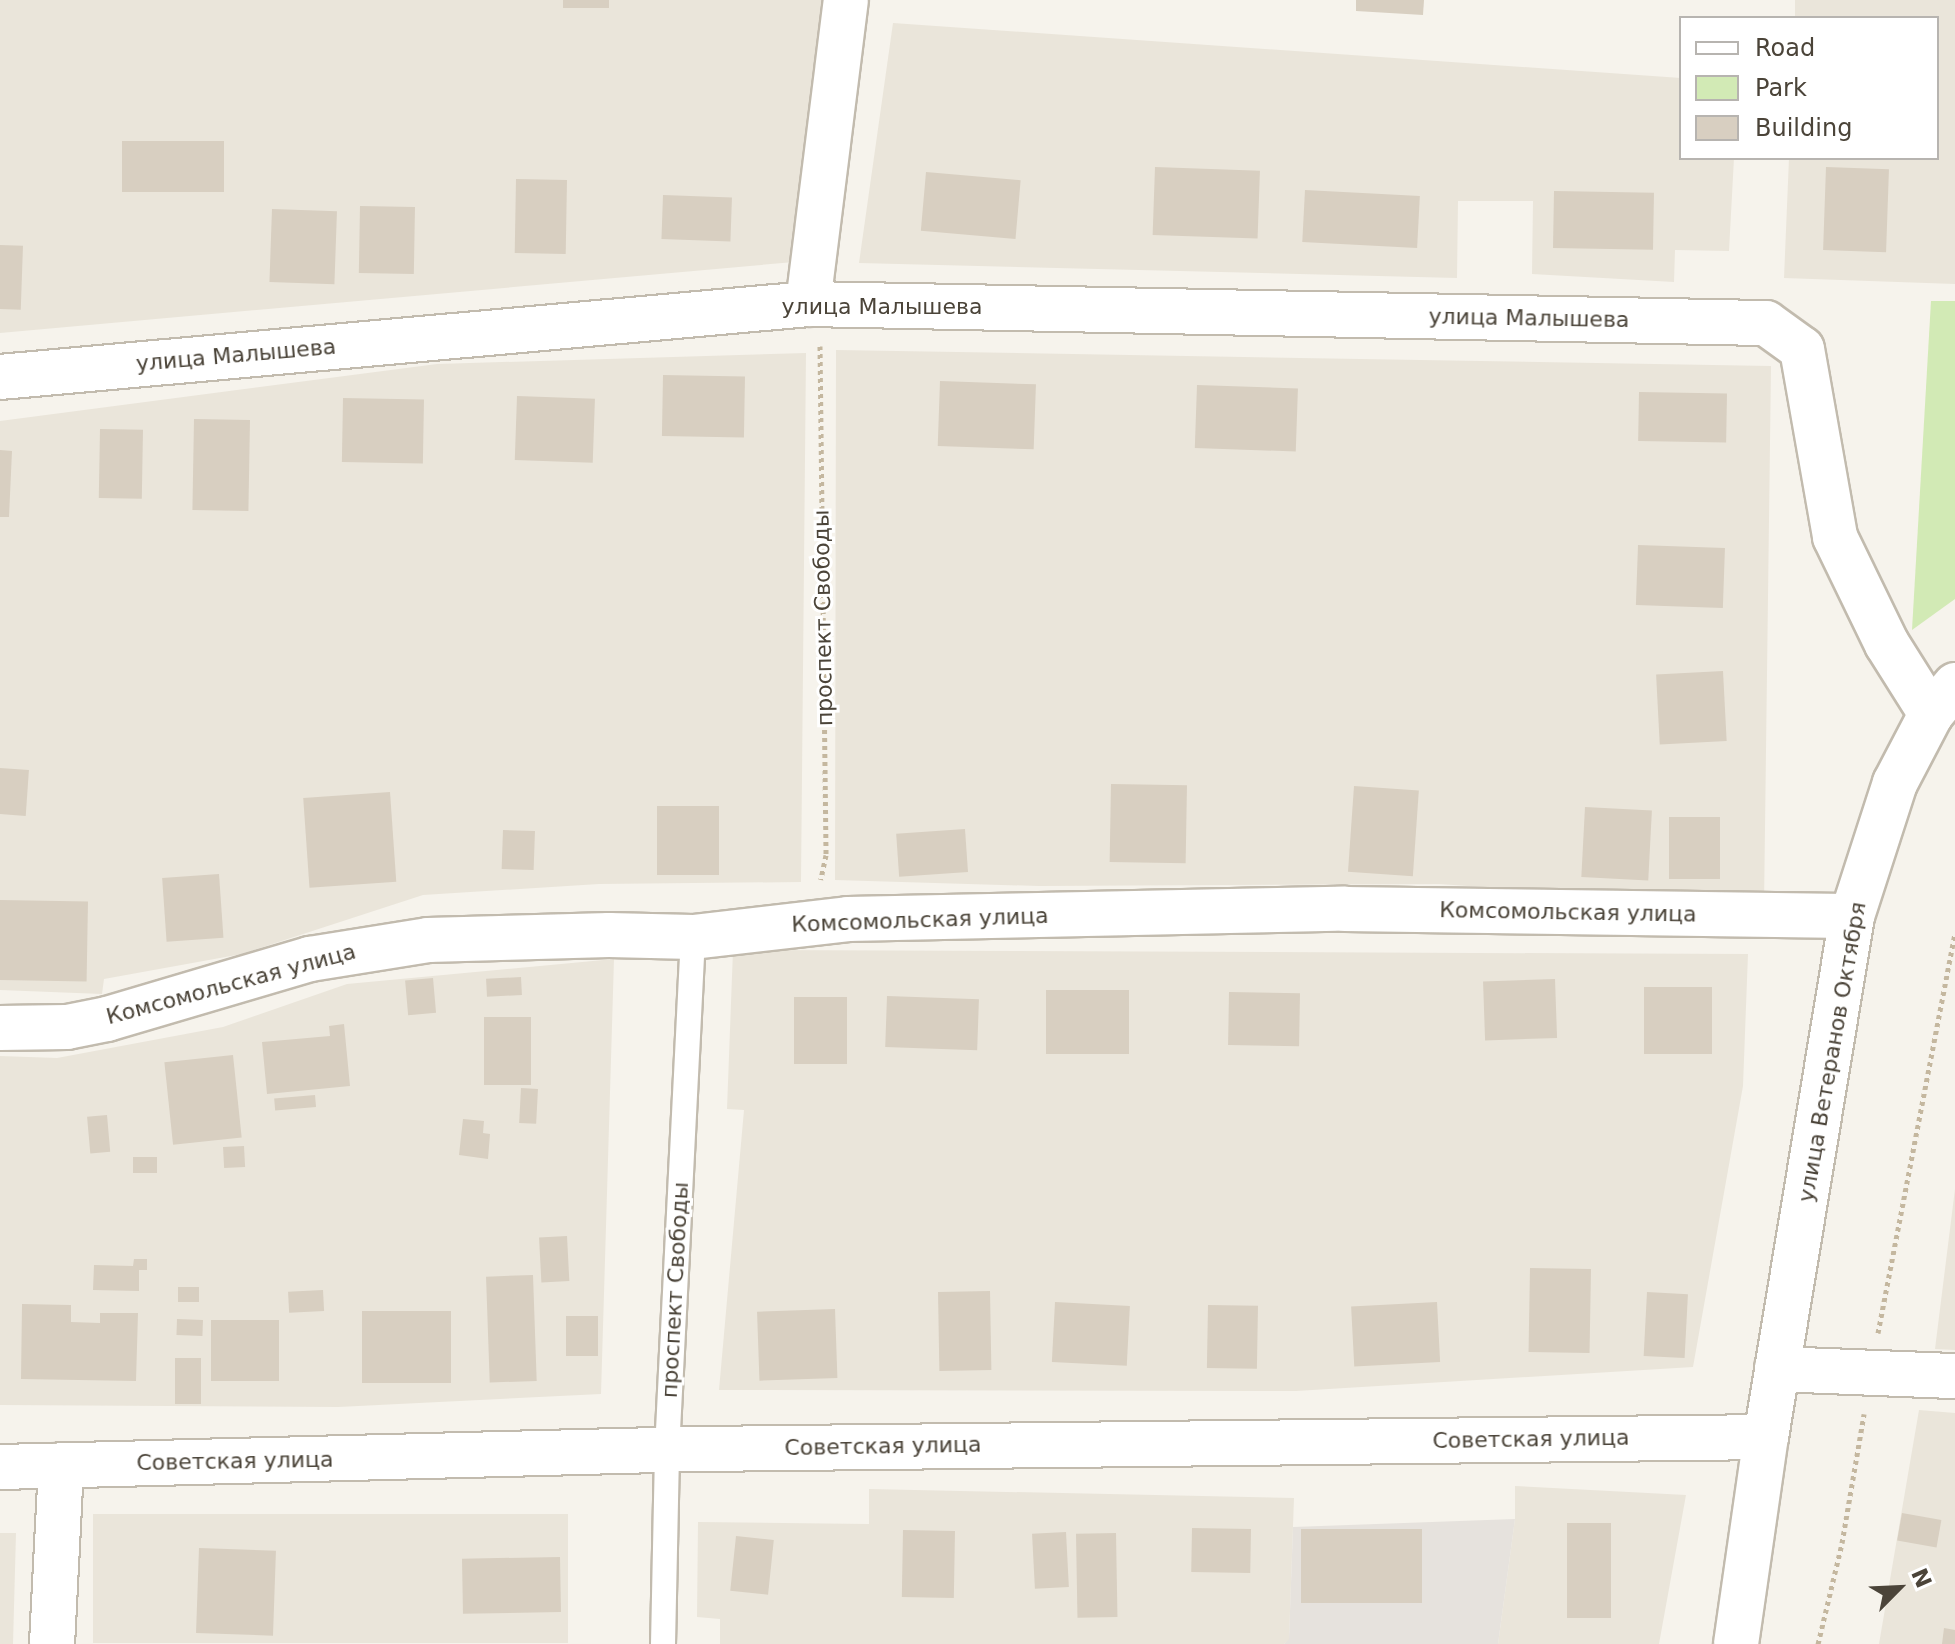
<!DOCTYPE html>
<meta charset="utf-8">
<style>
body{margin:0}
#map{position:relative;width:1955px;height:1644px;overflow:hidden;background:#f6f3ec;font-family:"DejaVu Sans",sans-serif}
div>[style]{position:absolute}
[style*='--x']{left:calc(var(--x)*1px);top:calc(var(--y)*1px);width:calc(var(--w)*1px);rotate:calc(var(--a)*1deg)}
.residential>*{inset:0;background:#eae5da;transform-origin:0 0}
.industrial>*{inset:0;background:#e6e2dd}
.green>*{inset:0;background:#d2eab5}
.building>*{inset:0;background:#d8cfc1;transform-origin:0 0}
.path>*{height:5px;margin-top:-2.5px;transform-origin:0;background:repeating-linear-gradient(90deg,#c4b79f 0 4px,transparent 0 8px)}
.roads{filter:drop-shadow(2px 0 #c2bbae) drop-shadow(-2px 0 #c2bbae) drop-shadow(0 2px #c2bbae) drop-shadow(0 -2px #c2bbae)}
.service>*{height:24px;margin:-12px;padding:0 12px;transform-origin:12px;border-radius:12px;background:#fff}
.minor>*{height:44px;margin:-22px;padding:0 22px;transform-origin:22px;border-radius:22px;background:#fff}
.tertiary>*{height:44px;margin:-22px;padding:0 22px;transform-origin:22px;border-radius:22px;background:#fff}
span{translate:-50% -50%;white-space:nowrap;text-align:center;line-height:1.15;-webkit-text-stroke:6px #fff;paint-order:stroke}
.street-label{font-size:22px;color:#4b4439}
.legend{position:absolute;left:1679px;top:16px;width:260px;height:144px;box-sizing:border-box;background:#fff;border:2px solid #b7b4b0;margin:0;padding:10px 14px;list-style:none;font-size:24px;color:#4b4439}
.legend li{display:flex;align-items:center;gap:16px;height:40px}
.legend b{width:40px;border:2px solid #b7b4b0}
.north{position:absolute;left:1859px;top:1548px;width:80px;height:80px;-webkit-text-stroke:6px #fff;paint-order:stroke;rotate:66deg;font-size:22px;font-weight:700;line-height:32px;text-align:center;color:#4b4439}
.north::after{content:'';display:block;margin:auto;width:28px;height:36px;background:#4b4439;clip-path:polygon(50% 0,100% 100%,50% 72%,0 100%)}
</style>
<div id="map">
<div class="residential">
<div style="clip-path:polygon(0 0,822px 0,794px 262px,0 333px)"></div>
<div style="clip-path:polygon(1795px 0,1955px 0,1955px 284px,1784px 278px,1789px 158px,1937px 158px,1937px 18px,1795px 18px)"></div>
<div style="clip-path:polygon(893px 23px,1681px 78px,1681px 158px,1734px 158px,1729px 251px,1675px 250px,1674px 282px,1532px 274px,1533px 201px,1458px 201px,1457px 278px,859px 263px)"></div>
<div style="clip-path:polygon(836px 350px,1771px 366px,1764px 906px,1439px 884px,1039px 886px,835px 880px)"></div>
<div style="clip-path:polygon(806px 353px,801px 882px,599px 884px,423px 895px,242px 954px,104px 979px,102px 994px,0 990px,0 421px,437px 364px)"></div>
<div style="clip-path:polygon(733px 950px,1748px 954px,1743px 1086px,1693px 1367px,1296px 1391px,719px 1390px,744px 1110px,727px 1109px)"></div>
<div style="clip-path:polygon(614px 959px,601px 1394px,338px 1407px,0 1405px,0 1056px,57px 1058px,223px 1027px,347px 984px)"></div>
<div style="clip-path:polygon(1955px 1189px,1955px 1350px,1935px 1349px)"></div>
<div style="clip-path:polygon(1919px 1410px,1955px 1413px,1955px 1644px,1879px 1644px)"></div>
<div style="clip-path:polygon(1515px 1486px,1686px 1495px,1659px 1644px,1498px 1644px,1515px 1519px)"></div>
<div style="clip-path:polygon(869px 1489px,1294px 1498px,1289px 1640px,1284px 1644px,720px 1644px,720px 1619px,697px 1617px,698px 1522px,869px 1524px)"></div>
<div style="left:568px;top:1514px;width:129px;height:475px;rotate:90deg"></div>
<div style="clip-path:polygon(0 1533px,16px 1533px,13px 1644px,0 1644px)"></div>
</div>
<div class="industrial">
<div style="clip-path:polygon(1515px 1519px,1498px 1644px,1284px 1644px,1289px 1639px,1293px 1527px)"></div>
</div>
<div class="green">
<div style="clip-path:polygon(1931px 301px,1955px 301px,1955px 599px,1912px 630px)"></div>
</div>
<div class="building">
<div style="left:563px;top:0;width:46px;height:8px"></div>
<div style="clip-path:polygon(1356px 0,1424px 0,1423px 15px,1356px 11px)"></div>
<div style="left:224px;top:141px;width:51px;height:102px;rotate:90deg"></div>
<div style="left:1155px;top:167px;width:105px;height:68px;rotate:2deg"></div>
<div style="left:1826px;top:167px;width:63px;height:83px;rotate:2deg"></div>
<div style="left:926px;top:172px;width:95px;height:59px;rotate:5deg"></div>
<div style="left:516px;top:179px;width:51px;height:74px;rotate:1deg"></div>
<div style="left:1305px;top:190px;width:115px;height:52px;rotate:3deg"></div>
<div style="left:1554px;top:191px;width:100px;height:57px;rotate:1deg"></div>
<div style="left:663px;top:195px;width:69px;height:44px;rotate:2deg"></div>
<div style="left:360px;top:206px;width:55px;height:67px;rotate:1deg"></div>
<div style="left:272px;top:209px;width:65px;height:73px;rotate:2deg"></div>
<div style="left:0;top:245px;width:23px;height:64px;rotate:2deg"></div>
<div style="left:663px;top:375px;width:82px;height:61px;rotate:1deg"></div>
<div style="left:940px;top:381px;width:96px;height:65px;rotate:2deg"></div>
<div style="left:1197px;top:385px;width:101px;height:63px;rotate:2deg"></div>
<div style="left:1639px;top:392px;width:88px;height:49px;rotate:1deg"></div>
<div style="left:517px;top:396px;width:78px;height:64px;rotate:2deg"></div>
<div style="left:343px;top:398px;width:81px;height:64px;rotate:1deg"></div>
<div style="left:194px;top:419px;width:56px;height:91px;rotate:1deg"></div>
<div style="left:100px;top:429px;width:43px;height:69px;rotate:1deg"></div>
<div style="clip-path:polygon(0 450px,12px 451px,9px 517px,0 517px)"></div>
<div style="left:1638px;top:545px;width:87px;height:60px;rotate:2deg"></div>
<div style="left:1723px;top:671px;width:70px;height:67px;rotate:87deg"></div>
<div style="left:0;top:768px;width:29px;height:46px;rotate:4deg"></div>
<div style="left:1111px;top:784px;width:76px;height:78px;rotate:1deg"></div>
<div style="left:1354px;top:786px;width:65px;height:86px;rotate:4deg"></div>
<div style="left:390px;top:792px;width:90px;height:87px;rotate:86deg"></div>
<div style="left:657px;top:806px;width:62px;height:69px"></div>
<div style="left:1585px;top:807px;width:67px;height:70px;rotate:3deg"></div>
<div style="left:1669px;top:817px;width:51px;height:62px"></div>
<div style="left:965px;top:829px;width:43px;height:69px;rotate:86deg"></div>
<div style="left:503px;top:830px;width:32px;height:39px;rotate:2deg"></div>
<div style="left:219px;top:874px;width:64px;height:57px;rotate:86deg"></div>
<div style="left:0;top:900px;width:88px;height:80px;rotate:1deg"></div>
<div style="left:521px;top:977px;width:18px;height:35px;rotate:87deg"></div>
<div style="left:433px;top:978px;width:35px;height:28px;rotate:85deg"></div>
<div style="left:1555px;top:979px;width:59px;height:72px;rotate:88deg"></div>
<div style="left:1644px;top:987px;width:68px;height:67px"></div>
<div style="left:1046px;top:990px;width:83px;height:64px"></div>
<div style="left:1229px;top:992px;width:71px;height:53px;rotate:1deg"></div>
<div style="left:887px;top:996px;width:92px;height:51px;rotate:2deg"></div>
<div style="left:794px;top:997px;width:53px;height:67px"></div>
<div style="left:484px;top:1017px;width:47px;height:68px"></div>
<div style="clip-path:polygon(344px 1024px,350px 1086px,267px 1094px,262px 1042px,330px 1036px,329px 1026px)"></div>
<div style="left:233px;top:1055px;width:83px;height:69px;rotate:84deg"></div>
<div style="left:521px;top:1088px;width:17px;height:35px;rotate:3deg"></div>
<div style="left:315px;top:1095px;width:12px;height:41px;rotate:85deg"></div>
<div style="left:107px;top:1115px;width:37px;height:20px;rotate:85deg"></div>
<div style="clip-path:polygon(463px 1119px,484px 1121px,483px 1133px,490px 1134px,488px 1159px,459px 1155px)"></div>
<div style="left:244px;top:1146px;width:21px;height:21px;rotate:87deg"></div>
<div style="left:133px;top:1157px;width:24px;height:16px"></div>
<div style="left:567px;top:1236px;width:45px;height:28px;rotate:87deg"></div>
<div style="clip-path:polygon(134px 1259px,147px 1259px,147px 1270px,139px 1270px,139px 1291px,93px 1290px,94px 1265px,133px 1266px)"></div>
<div style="left:1530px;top:1268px;width:61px;height:84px;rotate:1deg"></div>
<div style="left:533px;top:1275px;width:106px;height:47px;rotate:88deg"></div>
<div style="left:178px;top:1287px;width:21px;height:15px"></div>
<div style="left:323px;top:1290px;width:21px;height:35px;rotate:87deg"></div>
<div style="left:990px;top:1291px;width:79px;height:52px;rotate:89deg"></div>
<div style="left:1647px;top:1292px;width:41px;height:64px;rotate:3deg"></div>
<div style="left:1055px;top:1302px;width:75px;height:60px;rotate:3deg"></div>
<div style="left:1437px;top:1302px;width:60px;height:86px;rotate:87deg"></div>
<div style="clip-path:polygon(22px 1304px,71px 1305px,71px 1322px,100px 1323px,100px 1313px,138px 1313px,136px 1381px,21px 1379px)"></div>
<div style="left:1208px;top:1305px;width:50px;height:63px;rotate:1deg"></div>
<div style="left:835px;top:1309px;width:69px;height:78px;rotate:88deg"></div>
<div style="left:451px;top:1311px;width:72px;height:89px;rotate:90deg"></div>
<div style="left:566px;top:1316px;width:32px;height:40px"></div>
<div style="left:177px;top:1319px;width:26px;height:16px;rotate:2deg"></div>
<div style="left:211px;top:1320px;width:68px;height:61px"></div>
<div style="left:175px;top:1358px;width:26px;height:46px"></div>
<div style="left:1902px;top:1513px;width:40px;height:28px;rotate:10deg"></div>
<div style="left:1567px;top:1523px;width:44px;height:95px"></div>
<div style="left:1192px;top:1528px;width:59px;height:44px;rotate:1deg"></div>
<div style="left:1422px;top:1529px;width:74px;height:121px;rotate:90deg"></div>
<div style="left:903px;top:1530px;width:52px;height:67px;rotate:1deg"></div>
<div style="left:1066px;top:1532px;width:55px;height:34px;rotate:87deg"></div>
<div style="left:1116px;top:1533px;width:84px;height:40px;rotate:89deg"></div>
<div style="left:736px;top:1536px;width:38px;height:55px;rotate:6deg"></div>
<div style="left:199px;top:1548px;width:77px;height:85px;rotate:2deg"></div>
<div style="left:560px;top:1557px;width:55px;height:98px;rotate:89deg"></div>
<div style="clip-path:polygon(1944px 1628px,1955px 1630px,1955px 1644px,1942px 1644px)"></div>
</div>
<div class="path">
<div style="--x:820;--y:346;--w:509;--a:89.32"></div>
<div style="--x:826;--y:855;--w:25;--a:102"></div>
<div style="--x:1878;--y:1333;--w:406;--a:-79.1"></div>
<div style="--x:1818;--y:1644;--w:104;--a:-76.6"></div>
<div style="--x:1842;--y:1543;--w:131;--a:-80.3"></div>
</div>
<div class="roads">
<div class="service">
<div style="--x:663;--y:1644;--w:194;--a:-88.8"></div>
<div style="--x:667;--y:1450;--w:514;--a:-87.1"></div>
</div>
<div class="minor">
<div style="--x:0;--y:377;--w:811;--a:-5.16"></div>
<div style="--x:808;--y:304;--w:958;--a:1.14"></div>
<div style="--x:1766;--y:323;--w:44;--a:35.8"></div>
<div style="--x:1802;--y:349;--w:191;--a:80"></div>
<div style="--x:1835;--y:537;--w:119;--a:64.1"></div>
<div style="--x:1887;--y:644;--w:83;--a:57.8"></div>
<div style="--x:0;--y:1028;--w:67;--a:-0.9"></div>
<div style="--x:67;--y:1027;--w:41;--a:-11.3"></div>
<div style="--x:107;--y:1019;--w:212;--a:-16.5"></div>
<div style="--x:310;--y:959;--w:120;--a:-9.1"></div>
<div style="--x:428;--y:940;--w:181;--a:-1.6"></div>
<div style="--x:609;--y:935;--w:84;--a:1.4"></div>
<div style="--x:693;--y:937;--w:156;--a:-6.6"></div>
<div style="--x:848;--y:919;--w:497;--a:-1.2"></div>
<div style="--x:1345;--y:909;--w:507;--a:0.79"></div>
<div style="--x:1777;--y:1369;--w:178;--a:2.3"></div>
<div style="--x:52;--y:1644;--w:179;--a:-87.1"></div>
</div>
<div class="tertiary">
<div style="--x:808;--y:304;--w:306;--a:-82.9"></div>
<div style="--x:0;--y:1467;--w:699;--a:-1.48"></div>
<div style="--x:699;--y:1449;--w:1067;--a:-0.64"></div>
<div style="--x:1736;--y:1644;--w:209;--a:-81.8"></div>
<div style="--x:1766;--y:1437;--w:528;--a:-80.63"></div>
<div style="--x:1852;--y:916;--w:140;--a:-72.1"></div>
<div style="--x:1895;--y:783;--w:78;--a:-62.4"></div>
<div style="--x:1931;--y:714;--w:38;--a:-50"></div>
</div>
</div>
<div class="street-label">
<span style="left:882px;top:307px">улица Малышева</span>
<span style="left:1529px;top:318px;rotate:1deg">улица Малышева</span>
<span style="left:236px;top:355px;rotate:-5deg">улица Малышева</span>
<span style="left:823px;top:618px;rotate:-91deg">проспект Свободы</span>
<span style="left:1568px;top:912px;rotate:1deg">Комсомольская улица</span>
<span style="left:920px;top:920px;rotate:-2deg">Комсомольская улица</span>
<span style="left:231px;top:984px;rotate:-15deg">Комсомольская улица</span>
<span style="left:1832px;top:1052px;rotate:-80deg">улица Ветеранов Октября</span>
<span style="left:675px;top:1290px;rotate:-87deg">проспект Свободы</span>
<span style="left:1531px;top:1439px;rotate:-1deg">Советская улица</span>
<span style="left:883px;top:1446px;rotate:-1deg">Советская улица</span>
<span style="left:235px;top:1461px;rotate:-1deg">Советская улица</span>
</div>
<ul class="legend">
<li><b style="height:10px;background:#fff"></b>Road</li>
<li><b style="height:22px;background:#d2eab5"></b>Park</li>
<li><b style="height:22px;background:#d8cfc1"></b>Building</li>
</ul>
<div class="north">N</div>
</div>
